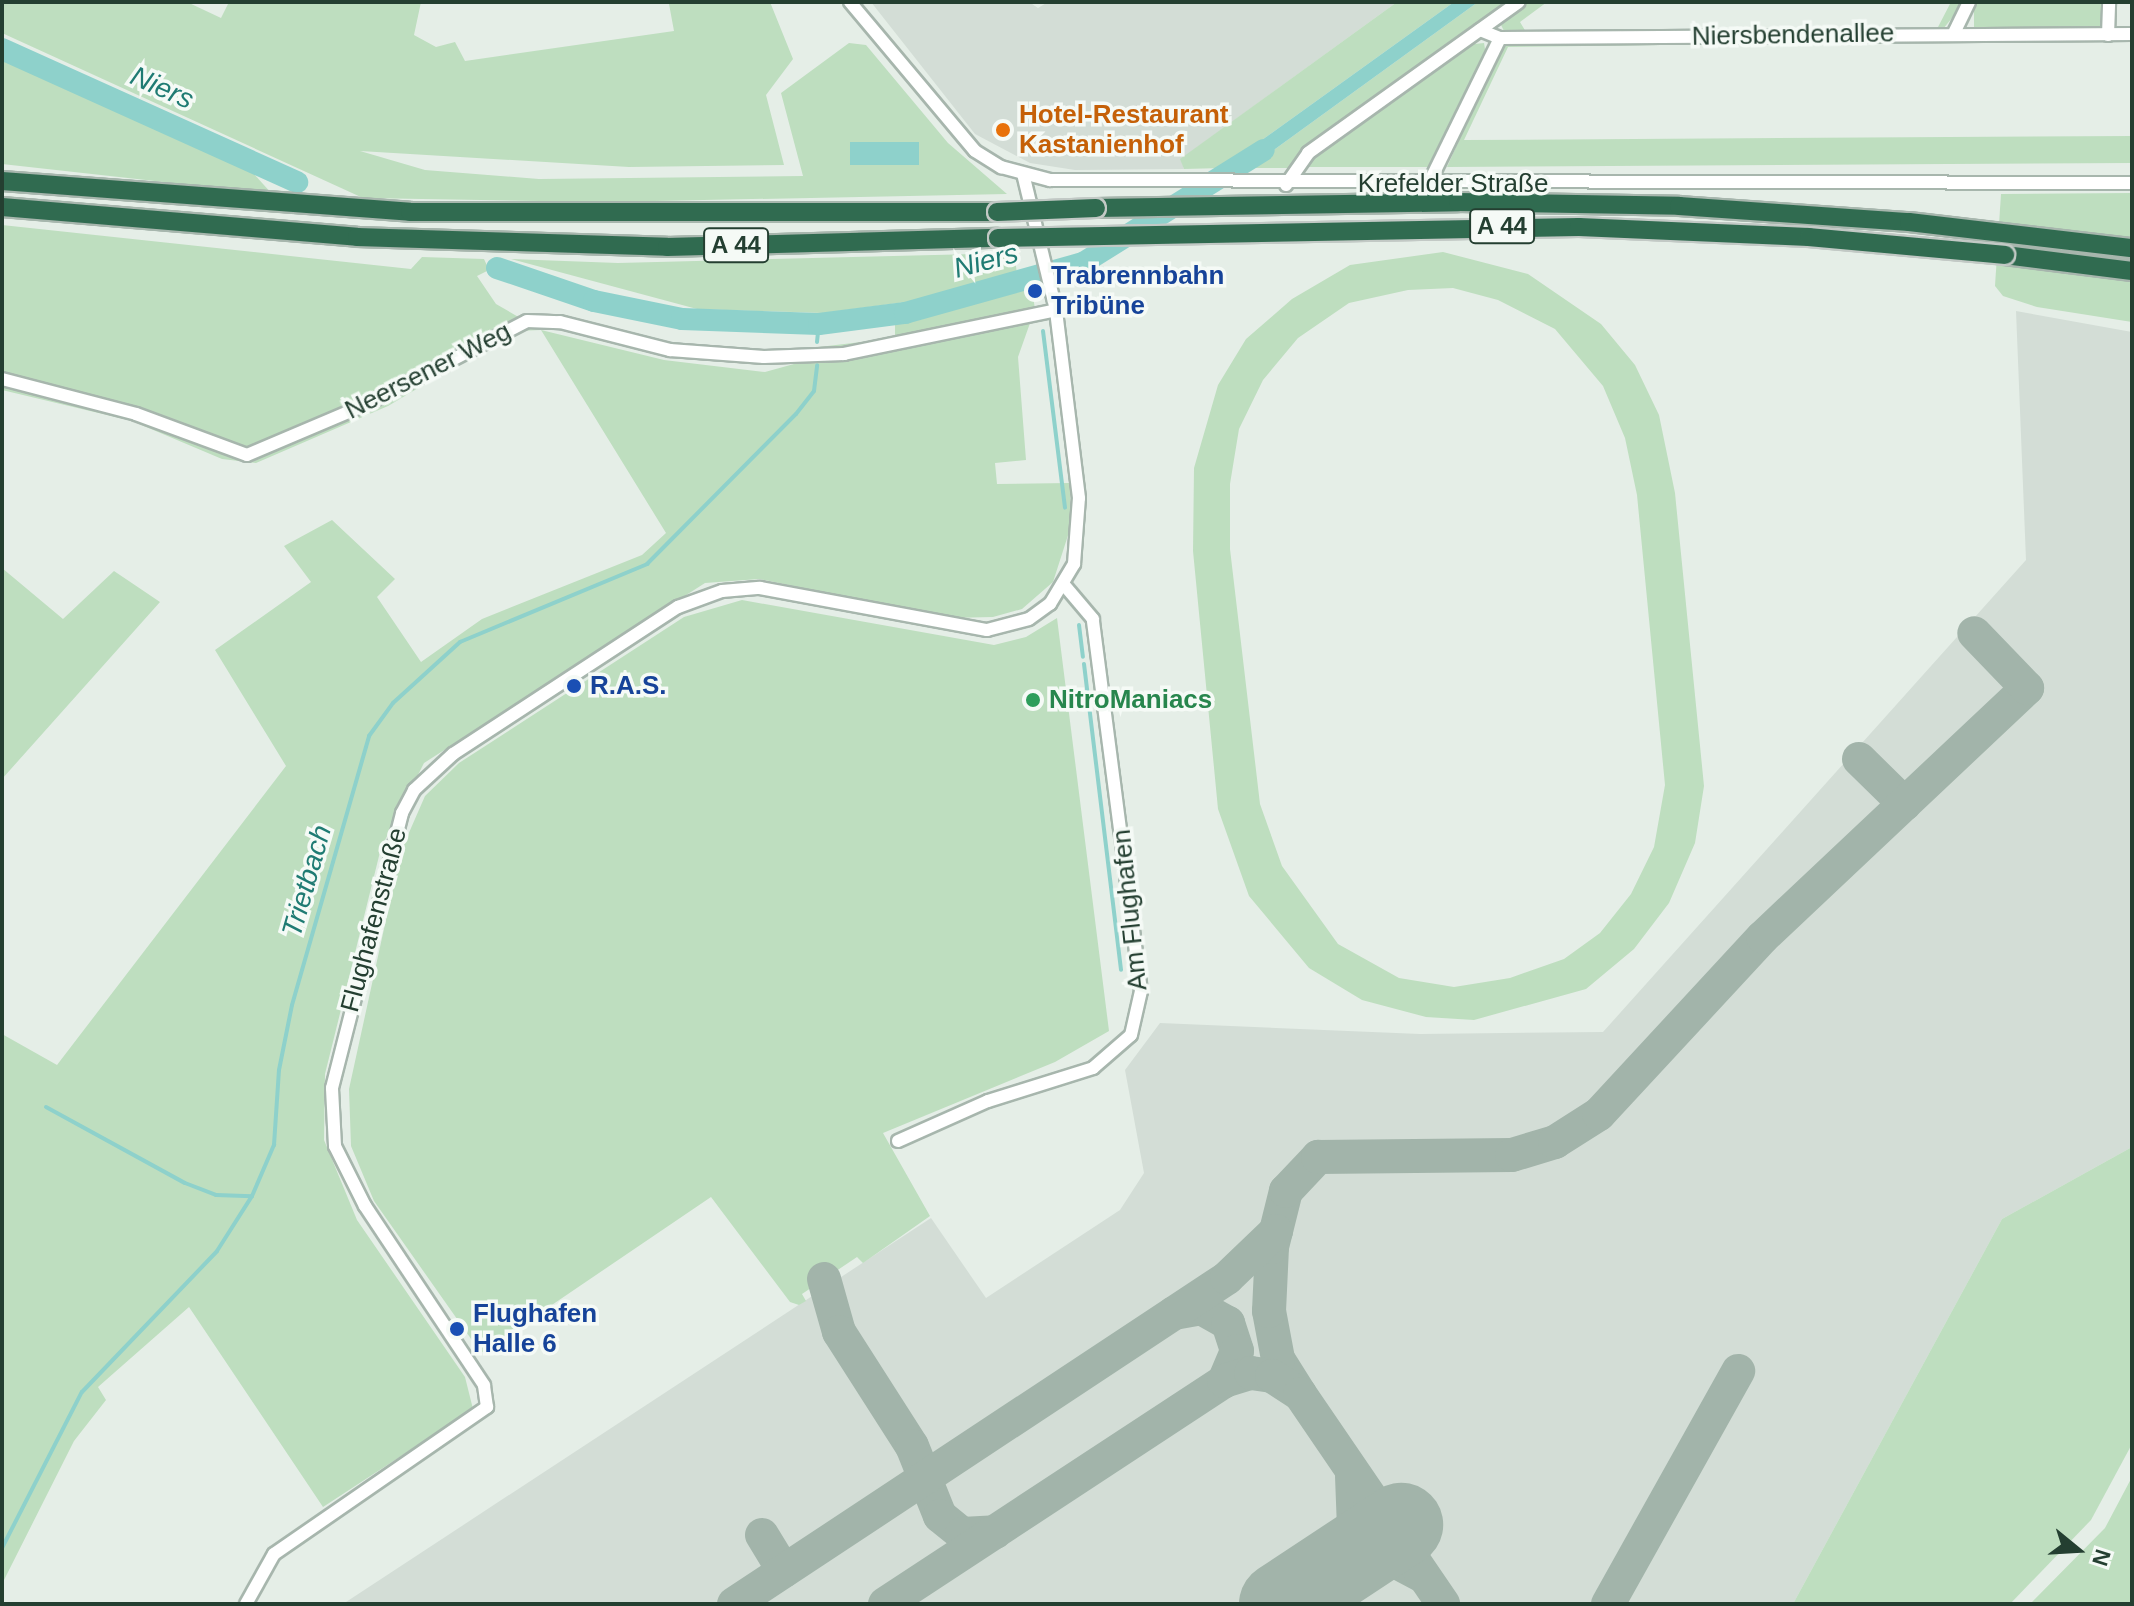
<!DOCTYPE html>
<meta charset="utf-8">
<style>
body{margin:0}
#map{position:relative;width:2134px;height:1606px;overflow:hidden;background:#e5eee7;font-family:Arial,sans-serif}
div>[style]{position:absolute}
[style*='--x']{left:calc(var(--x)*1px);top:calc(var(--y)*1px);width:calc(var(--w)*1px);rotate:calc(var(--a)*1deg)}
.built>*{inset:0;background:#d3ddd6}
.green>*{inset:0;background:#bedebf;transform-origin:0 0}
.water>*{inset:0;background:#8ed1cb;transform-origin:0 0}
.stream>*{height:4px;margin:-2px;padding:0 2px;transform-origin:2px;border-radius:2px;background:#8ed1cb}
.river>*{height:22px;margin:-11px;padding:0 11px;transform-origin:11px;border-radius:11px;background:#8ed1cb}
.taxiway>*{height:34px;margin:-17px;padding:0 17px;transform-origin:17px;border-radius:17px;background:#a2b4aa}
.runway>*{height:84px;margin:-42px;padding:0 42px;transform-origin:42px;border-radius:42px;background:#a2b4aa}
.roads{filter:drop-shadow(2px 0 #a7b6ad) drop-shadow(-2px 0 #a7b6ad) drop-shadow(0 2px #a7b6ad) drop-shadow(0 -2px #a7b6ad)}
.minor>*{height:12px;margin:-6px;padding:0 6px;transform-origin:6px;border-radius:6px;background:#fff}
.highway>*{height:18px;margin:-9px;padding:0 9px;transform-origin:9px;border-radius:9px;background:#306b50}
.bridges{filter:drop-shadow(2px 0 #c2c9c5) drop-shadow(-2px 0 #c2c9c5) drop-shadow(0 2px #c2c9c5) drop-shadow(0 -2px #c2c9c5)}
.highway-bridge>*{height:18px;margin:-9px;padding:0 9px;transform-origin:9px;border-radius:9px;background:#306b50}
.dots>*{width:22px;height:22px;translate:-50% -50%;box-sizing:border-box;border:4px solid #f5faf6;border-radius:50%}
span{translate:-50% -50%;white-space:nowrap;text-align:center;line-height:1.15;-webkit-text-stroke:7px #f5faf6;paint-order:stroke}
.shield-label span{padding:2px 6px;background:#f5faf6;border:2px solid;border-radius:6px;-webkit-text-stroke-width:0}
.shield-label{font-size:24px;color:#243f31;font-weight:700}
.street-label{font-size:26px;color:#243f31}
.food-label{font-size:26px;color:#c56008;font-weight:700}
.left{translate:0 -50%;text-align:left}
.transit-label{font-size:26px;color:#164399;font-weight:700}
.leisure-label{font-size:26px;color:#27864d;font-weight:700}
.water-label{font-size:28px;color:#1f7b73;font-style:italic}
.frame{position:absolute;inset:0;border:4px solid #243f31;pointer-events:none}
.north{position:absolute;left:2038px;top:1510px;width:80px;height:80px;-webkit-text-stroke:6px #f5faf6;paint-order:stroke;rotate:108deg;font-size:22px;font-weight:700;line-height:32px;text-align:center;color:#243f31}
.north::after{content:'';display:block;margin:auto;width:28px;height:36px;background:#243f31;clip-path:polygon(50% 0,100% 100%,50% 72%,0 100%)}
</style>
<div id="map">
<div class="built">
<div style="clip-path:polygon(871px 2px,1029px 2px,1038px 8px,1048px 2px,1397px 2px,1181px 159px,1184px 169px,1075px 170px,1030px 163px,975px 134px)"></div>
<div style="clip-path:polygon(2016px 311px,2132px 332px,2132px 1147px,2002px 1219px,1793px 1604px,343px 1604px,931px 1218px,986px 1298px,1120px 1210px,1144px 1173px,1125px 1070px,1160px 1023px,1420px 1034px,1603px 1032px,2026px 560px)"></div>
</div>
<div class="green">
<div style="clip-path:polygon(evenodd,2px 2px,187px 2px,221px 18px,229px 2px,421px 2px,414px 35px,436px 47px,455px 42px,465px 61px,674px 31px,669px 4px,678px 2px,770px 2px,793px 59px,766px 95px,784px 165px,629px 167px,360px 151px,425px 170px,539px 179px,803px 176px,781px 93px,849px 43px,866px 45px,948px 143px,1007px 194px,606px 202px,363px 198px,2px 33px,2px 2px,850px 142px,919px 142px,850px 165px,850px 142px)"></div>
<div style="clip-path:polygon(1397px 2px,1454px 2px,1223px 168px,1184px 169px,1180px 159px)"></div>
<div style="clip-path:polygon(1478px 2px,1509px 2px,1305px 150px,1289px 168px,1249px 168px)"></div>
<div style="clip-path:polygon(1525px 2px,1547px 2px,1520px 22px,1526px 32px,1937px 29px,1951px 2px,1965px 2px,1943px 29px,1505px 33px,1501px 25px)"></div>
<div style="left:1974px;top:2px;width:131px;height:27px"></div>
<div style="clip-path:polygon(2132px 39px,1508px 47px,1464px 140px,2132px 136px,2132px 163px,1447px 167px,1501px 47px,1509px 44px)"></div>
<div style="clip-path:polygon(1484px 43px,1486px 55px,1433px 167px,1306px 167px,1325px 145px,1465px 45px)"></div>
<div style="clip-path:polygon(2px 54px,253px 173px,272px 194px,2px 164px)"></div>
<div style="clip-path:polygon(2132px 193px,2132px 322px,2037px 307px,2003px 296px,1995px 286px,2001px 194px)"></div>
<div style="clip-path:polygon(2px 225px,411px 269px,422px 257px,484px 259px,489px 270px,477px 276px,496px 304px,541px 330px,664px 360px,765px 372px,812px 359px,819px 347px,895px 338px,895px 322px,1031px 284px,1035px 309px,1018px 357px,1026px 460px,995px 463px,997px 484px,1070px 483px,1071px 526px,1053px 582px,1022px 609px,993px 617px,948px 618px,759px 579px,705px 583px,424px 763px,381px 848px,325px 1074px,324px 1140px,357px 1220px,465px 1377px,473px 1409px,323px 1507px,189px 1307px,98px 1387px,106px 1400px,74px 1441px,2px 1584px,2px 1034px,57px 1065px,286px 766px,215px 650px,311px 582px,284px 546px,332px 520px,395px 579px,377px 597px,421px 662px,482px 619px,642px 555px,666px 533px,541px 330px,514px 331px,388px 406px,256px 463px,222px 459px,132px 421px,2px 390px)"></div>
<div style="clip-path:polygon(evenodd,1443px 252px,1528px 274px,1601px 324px,1635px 365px,1659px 415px,1675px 493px,1704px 786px,1695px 843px,1669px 903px,1634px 949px,1586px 989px,1474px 1020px,1426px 1017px,1362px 1000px,1309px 968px,1249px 896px,1218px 809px,1193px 551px,1194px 468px,1218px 385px,1246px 339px,1292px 299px,1350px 265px,1443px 252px,1453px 288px,1498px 300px,1555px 329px,1603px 386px,1625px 438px,1637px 495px,1665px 785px,1654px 847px,1631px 894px,1600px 933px,1564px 959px,1510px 978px,1454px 987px,1399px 978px,1338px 944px,1282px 866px,1260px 804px,1230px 549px,1230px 484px,1239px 429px,1263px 380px,1298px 338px,1349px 303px,1408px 290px,1453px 288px)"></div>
<div style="clip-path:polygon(1014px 253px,1018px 280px,981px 292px,823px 313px,697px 309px,511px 259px,618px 263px)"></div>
<div style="clip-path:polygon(2px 568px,63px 619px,114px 571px,160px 602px,2px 779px)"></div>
<div style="clip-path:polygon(742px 600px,994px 645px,1026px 637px,1057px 618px,1109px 1031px,1055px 1062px,883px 1133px,930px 1216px,863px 1263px,857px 1257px,802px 1294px,806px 1301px,799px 1305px,790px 1302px,711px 1197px,481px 1353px,374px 1201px,351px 1146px,349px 1089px,401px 851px,425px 796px,459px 763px,684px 617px)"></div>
<div style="clip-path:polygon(2132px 1147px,2132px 1444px,2091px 1520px,2010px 1604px,1793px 1604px,2002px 1219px)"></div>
<div style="clip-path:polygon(2132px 1477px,2132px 1604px,2030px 1604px,2105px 1528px)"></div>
</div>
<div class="water">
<div style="clip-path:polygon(1454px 2px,1478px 2px,1249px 168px,1223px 168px)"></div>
<div style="left:850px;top:142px;width:69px;height:23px"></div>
</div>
<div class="stream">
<div style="--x:1043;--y:331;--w:178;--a:82.9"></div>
<div style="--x:817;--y:342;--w:18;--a:-84"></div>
<div style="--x:1079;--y:625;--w:32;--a:83"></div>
<div style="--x:1084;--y:664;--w:308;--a:83.1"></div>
<div style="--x:46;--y:1107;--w:158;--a:28.7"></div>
<div style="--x:185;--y:1183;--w:33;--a:21"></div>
<div style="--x:216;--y:1195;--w:36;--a:2"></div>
<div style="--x:2;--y:1548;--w:175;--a:-62.9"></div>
<div style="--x:82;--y:1392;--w:195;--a:-46.2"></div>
<div style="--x:217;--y:1251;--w:65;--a:-57.5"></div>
<div style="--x:252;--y:1196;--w:56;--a:-66.7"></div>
<div style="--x:274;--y:1145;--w:75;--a:-86.2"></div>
<div style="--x:279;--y:1070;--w:66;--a:-78.7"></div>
<div style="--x:292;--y:1005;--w:280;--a:-74"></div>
<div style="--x:369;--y:736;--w:41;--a:-54"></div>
<div style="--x:393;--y:703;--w:91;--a:-42.3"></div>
<div style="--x:460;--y:642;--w:203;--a:-22.6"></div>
<div style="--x:647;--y:564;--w:211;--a:-45.2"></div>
<div style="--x:796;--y:414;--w:29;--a:-52"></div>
<div style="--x:814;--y:391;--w:26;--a:-83"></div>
</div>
<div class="river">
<div style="--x:2;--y:49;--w:324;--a:24.3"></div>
<div style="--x:497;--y:268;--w:102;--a:18.8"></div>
<div style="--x:594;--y:301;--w:90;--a:11.6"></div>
<div style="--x:682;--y:319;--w:137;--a:2.1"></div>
<div style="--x:819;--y:324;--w:87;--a:-7.3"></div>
<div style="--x:905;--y:313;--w:185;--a:-15.7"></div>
<div style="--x:1083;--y:263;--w:213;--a:-32"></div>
</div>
<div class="taxiway">
<div style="--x:1859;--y:759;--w:64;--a:44.4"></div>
<div style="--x:824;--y:1279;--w:55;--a:74.2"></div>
<div style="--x:839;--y:1332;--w:135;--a:57.4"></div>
<div style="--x:912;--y:1446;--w:75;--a:68.2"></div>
<div style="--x:940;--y:1516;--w:28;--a:39"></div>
<div style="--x:962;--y:1534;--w:33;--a:-3"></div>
<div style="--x:1174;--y:1313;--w:27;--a:-10"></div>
<div style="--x:1201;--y:1308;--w:31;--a:29"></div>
<div style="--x:1228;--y:1323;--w:29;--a:72"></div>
<div style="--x:1237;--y:1351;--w:33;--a:113"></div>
<div style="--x:1300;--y:1394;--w:41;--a:-122.2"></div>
<div style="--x:1278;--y:1359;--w:49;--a:-100.6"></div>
<div style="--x:1269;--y:1311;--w:64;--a:-87.3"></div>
<div style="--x:1272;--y:1247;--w:58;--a:-76"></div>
<div style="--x:1286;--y:1191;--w:47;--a:-46.7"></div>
<div style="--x:1318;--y:1157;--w:194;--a:-0.6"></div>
<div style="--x:1512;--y:1155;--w:45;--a:-16.8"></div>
<div style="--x:1555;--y:1142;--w:52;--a:-32.5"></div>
<div style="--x:1599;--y:1114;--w:241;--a:-47.2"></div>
<div style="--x:1763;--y:937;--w:363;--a:-43.3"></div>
<div style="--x:2027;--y:688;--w:76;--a:-133.9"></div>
<div style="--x:762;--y:1535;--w:42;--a:58.6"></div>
<div style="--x:1331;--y:1571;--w:49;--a:-61.9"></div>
<div style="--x:1354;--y:1528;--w:51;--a:-92.2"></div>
<div style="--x:1331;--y:1571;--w:58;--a:-14"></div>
<div style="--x:1387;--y:1557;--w:41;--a:27.8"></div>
<div style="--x:734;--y:1604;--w:591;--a:-33.47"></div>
<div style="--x:1227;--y:1278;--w:68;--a:-43.8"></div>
<div style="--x:885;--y:1604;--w:406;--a:-33.3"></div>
<div style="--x:1224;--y:1381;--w:28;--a:-17"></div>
<div style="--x:1251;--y:1373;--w:21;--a:8"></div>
<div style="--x:1272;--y:1376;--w:33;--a:33"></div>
<div style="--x:1300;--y:1394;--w:254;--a:55.7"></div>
<div style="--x:1608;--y:1604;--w:267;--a:-60.8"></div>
</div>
<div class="runway">
<div style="--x:1281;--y:1604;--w:144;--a:-33.4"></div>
</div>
<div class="roads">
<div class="minor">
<div style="--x:850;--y:2;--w:194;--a:50"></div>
<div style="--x:975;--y:151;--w:31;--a:32"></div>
<div style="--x:1001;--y:167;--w:51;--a:14.9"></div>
<div style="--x:1050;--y:180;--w:1082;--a:0.16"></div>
<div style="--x:1480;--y:30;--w:22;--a:22"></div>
<div style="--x:1500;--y:38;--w:632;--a:-0.36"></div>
<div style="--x:1954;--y:33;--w:34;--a:-64"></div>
<div style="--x:2108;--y:35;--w:33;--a:-88"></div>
<div style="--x:1429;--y:183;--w:161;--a:-63.9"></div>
<div style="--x:1286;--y:185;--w:39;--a:-55"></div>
<div style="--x:1308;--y:153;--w:259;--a:-35.6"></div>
<div style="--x:2;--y:379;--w:138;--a:14.6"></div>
<div style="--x:136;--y:414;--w:118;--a:20.3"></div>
<div style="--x:247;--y:455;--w:130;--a:-23"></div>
<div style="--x:367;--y:404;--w:180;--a:-27.4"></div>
<div style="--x:527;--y:321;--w:33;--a:2"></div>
<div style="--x:560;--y:322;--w:114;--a:14.3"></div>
<div style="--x:670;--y:350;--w:94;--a:4.3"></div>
<div style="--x:764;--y:357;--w:80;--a:-2.1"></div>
<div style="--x:844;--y:354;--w:217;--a:-11.7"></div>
<div style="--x:898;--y:1141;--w:98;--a:-24"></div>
<div style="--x:988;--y:1101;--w:110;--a:-17.4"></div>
<div style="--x:1093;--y:1068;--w:50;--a:-41"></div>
<div style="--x:1131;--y:1035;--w:45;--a:-77.2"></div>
<div style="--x:1141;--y:991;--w:375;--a:-97.4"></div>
<div style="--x:1093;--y:619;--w:43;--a:-130.3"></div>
<div style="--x:246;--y:1604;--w:57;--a:-60.8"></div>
<div style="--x:274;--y:1554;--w:259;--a:-34.6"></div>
<div style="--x:487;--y:1407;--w:22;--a:-98"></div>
<div style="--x:484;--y:1385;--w:215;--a:-123.6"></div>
<div style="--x:365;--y:1206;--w:67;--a:-116.6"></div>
<div style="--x:335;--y:1146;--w:58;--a:-93"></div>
<div style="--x:332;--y:1088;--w:284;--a:-75.7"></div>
<div style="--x:402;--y:813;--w:26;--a:-62"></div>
<div style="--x:414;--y:790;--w:53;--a:-42.7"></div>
<div style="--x:453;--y:754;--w:269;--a:-33.2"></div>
<div style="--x:678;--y:607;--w:47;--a:-20"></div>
<div style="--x:722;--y:591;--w:38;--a:-5"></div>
<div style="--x:760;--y:588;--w:231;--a:10.5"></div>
<div style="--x:987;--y:630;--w:43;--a:-14.7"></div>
<div style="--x:1029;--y:619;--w:26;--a:-36"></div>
<div style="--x:1050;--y:604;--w:47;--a:-59"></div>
<div style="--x:1074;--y:564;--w:66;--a:-85.7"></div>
<div style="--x:1079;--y:498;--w:189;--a:-97"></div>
<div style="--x:1056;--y:310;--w:140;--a:-103.6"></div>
</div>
<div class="highway">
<div style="--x:2;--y:181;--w:409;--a:4.3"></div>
<div style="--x:410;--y:212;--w:587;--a:0"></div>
<div style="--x:2;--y:207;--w:356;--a:4.8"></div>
<div style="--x:357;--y:237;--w:310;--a:1.8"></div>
<div style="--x:667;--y:247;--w:331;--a:-1.6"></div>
<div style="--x:1096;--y:208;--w:362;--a:-0.9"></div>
<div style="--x:1458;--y:202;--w:221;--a:1"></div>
<div style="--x:1679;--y:206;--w:231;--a:4"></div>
<div style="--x:1909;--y:222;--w:225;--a:6.7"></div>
<div style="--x:2005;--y:255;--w:128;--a:7.2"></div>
</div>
</div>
<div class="bridges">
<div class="highway-bridge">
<div style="--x:997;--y:212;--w:99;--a:-2.3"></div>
<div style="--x:998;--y:238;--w:581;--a:-1.08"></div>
<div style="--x:1579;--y:227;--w:230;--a:2.5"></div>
<div style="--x:1809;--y:237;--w:197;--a:5.2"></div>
</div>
</div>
<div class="dots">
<div style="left:1003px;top:130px;background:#e8710a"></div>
<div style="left:1035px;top:291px;background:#1a4fb4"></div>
<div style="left:574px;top:686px;background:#1a4fb4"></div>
<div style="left:1033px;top:700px;background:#2e9e5b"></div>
<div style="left:457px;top:1329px;background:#1a4fb4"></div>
</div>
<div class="shield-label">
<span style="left:1502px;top:226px">A 44</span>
<span style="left:736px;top:245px">A 44</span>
</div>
<div class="street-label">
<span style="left:1793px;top:35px;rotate:-1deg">Niersbendenallee</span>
<span style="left:1453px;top:184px">Krefelder Straße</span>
<span style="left:428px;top:371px;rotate:-27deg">Neersener Weg</span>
<span style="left:1130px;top:910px;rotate:-96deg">Am Flughafen</span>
<span style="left:374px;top:920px;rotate:-75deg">Flughafenstraße</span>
</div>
<div class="food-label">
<span class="left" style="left:1019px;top:130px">Hotel-Restaurant<br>Kastanienhof</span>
</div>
<div class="transit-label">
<span class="left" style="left:1051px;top:291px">Trabrennbahn<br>Tribüne</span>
<span class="left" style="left:590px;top:686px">R.A.S.</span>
<span class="left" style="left:473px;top:1329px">Flughafen<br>Halle 6</span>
</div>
<div class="leisure-label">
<span class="left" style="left:1049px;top:700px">NitroManiacs</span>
</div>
<div class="water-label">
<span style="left:162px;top:88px;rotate:24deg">Niers</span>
<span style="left:986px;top:261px;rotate:-15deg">Niers</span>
<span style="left:307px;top:881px;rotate:-74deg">Trietbach</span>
</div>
<div class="frame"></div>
<div class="north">N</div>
</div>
